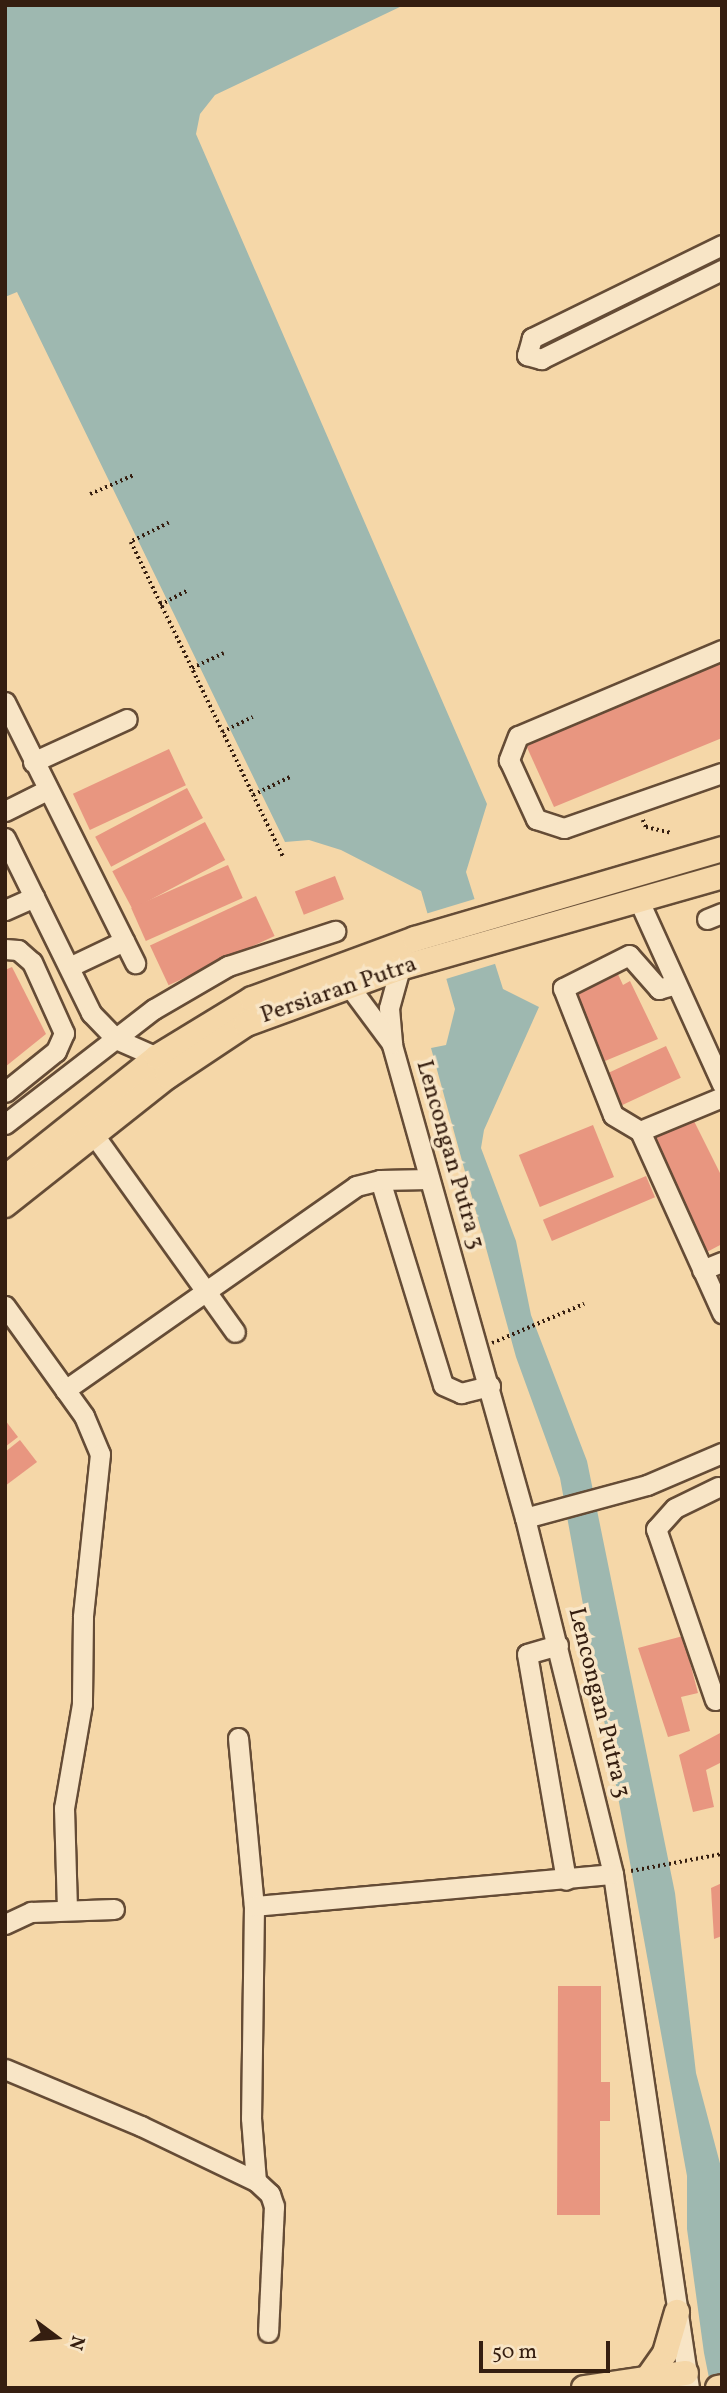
<!DOCTYPE html>
<style>
body{margin:0}
#map{position:relative;width:727px;height:2393px;overflow:hidden;background:#f5d7a8;font-family:Vollkorn,serif}
div>[style]{position:absolute}
[style*='--x']{left:calc(var(--x)*1px);top:calc(var(--y)*1px);width:calc(var(--w)*1px);rotate:calc(var(--a)*1deg)}
.water>*{inset:0;background:#9eb8b0}
.pier>*{inset:0;background:#f5d7a8;transform-origin:0 0}
.building>*{inset:0;background:#e89680;transform-origin:0 0}
.path>*{height:3.5px;margin-top:-1.75px;transform-origin:0;background:repeating-linear-gradient(90deg,#351e10 0 2px,transparent 0 5.5px)}
.roads{filter:drop-shadow(2px 0 #654c36) drop-shadow(-2px 0 #654c36) drop-shadow(0 2px #654c36) drop-shadow(0 -2px #654c36)}
.minor>*{height:19px;margin:-9.5px;padding:0 9.5px;transform-origin:9.5px;border-radius:9.5px;background:#f8e5c6}
.major>*{height:24px;margin:-12px;padding:0 12px;transform-origin:12px;border-radius:12px;background:#f5d7a8}
span{translate:-50% -50%;white-space:nowrap;text-align:center;line-height:1.15;-webkit-text-stroke:7px #f8e5c6;paint-order:stroke}
.street-label{font-size:24px;color:#351e10}
.frame{position:absolute;inset:0;border:7px solid #351e10;pointer-events:none}
.north{position:absolute;left:21px;top:2302px;width:70px;height:70px;-webkit-text-stroke:5px #f8e5c6;paint-order:stroke;rotate:106deg;font-size:19px;font-weight:700;line-height:28px;text-align:center;color:#351e10}
.north::after{content:'';display:block;margin:auto;width:24px;height:32px;background:#351e10;clip-path:polygon(50% 0,100% 100%,50% 72%,0 100%)}
.scale{position:absolute;left:479px;top:2341px;width:131px;height:32px;box-sizing:border-box;border:4px solid #351e10;border-top:0;padding-left:9px;font-size:21px;line-height:24px;white-space:nowrap;color:#351e10;-webkit-text-stroke:5px #f8e5c6;paint-order:stroke}
</style>
<div id="map">
<div class="water">
<div style="clip-path:polygon(5px 5px,404px 5px,215px 95px,200px 114px,196px 134px,487px 804px,466px 872px,503px 989px,539px 1007px,484px 1130px,481px 1148px,516px 1241px,531px 1315px,587px 1461px,675px 1893px,696px 2073px,722px 2171px,722px 2388px,711px 2388px,704px 2353px,687px 2229px,687px 2176px,560px 1478px,516px 1357px,431px 1048px,446px 1045px,455px 1009px,421px 891px,341px 850px,309px 840px,285px 842px,17px 292px,5px 297px)"></div>
</div>
<div class="pier">
<div style="left:478px;top:898px;width:68px;height:56px;rotate:73deg"></div>
</div>
<div class="building">
<div style="clip-path:polygon(722px 660px,722px 738px,554px 807px,525px 743px)"></div>
<div style="left:169px;top:749px;width:40px;height:106px;rotate:65deg"></div>
<div style="left:187px;top:788px;width:34px;height:104px;rotate:62deg"></div>
<div style="left:205px;top:822px;width:43px;height:105px;rotate:62deg"></div>
<div style="left:228px;top:865px;width:36px;height:106px;rotate:66deg"></div>
<div style="left:335px;top:876px;width:25px;height:43px;rotate:69deg"></div>
<div style="left:256px;top:896px;width:44px;height:117px;rotate:65deg"></div>
<div style="clip-path:polygon(12px 967px,46px 1034px,5px 1067px,5px 970px)"></div>
<div style="clip-path:polygon(616px 970px,623px 985px,630px 981px,658px 1039px,605px 1061px,572px 992px)"></div>
<div style="left:666px;top:1046px;width:35px;height:68px;rotate:65deg"></div>
<div style="clip-path:polygon(689px 1111px,722px 1177px,722px 1244px,705px 1253px,646px 1132px)"></div>
<div style="left:593px;top:1125px;width:56px;height:80px;rotate:68deg"></div>
<div style="left:646px;top:1176px;width:23px;height:112px;rotate:67deg"></div>
<div style="clip-path:polygon(5px 1420px,18px 1437px,5px 1447px)"></div>
<div style="clip-path:polygon(20px 1440px,37px 1462px,5px 1486px,5px 1452px)"></div>
<div style="clip-path:polygon(683px 1636px,698px 1693px,681px 1697px,690px 1731px,668px 1737px,638px 1648px)"></div>
<div style="clip-path:polygon(722px 1732px,722px 1762px,706px 1770px,714px 1807px,693px 1812px,679px 1755px)"></div>
<div style="clip-path:polygon(722px 1883px,722px 1936px,714px 1939px,711px 1888px)"></div>
<div style="clip-path:polygon(558px 1986px,601px 1986px,601px 2082px,610px 2082px,610px 2121px,600px 2121px,600px 2215px,557px 2215px)"></div>
</div>
<div class="path">
<div style="--x:90;--y:494;--w:48;--a:-23.4"></div>
<div style="--x:169;--y:523;--w:42;--a:153.4"></div>
<div style="--x:131;--y:542;--w:349;--a:64.2"></div>
<div style="--x:160;--y:605;--w:30;--a:-28"></div>
<div style="--x:192;--y:668;--w:35;--a:-25"></div>
<div style="--x:222;--y:732;--w:34;--a:-26"></div>
<div style="--x:253;--y:795;--w:43;--a:-26"></div>
<div style="--x:643;--y:820;--w:8;--a:67"></div>
<div style="--x:646;--y:827;--w:26;--a:13"></div>
<div style="--x:492;--y:1343;--w:100;--a:-23"></div>
<div style="--x:631;--y:1871;--w:93;--a:-10.6"></div>
</div>
<div class="roads">
<div class="minor">
<div style="--x:722;--y:245;--w:212;--a:153.9"></div>
<div style="--x:532;--y:338;--w:18;--a:106"></div>
<div style="--x:527;--y:355;--w:15;--a:16"></div>
<div style="--x:541;--y:359;--w:202;--a:-26.2"></div>
<div style="--x:722;--y:650;--w:221;--a:157.1"></div>
<div style="--x:518;--y:736;--w:26;--a:111"></div>
<div style="--x:509;--y:760;--w:65;--a:65.4"></div>
<div style="--x:536;--y:819;--w:29;--a:18"></div>
<div style="--x:564;--y:828;--w:167;--a:-19.2"></div>
<div style="--x:5;--y:702;--w:292;--a:63.5"></div>
<div style="--x:33;--y:762;--w:103;--a:-24.6"></div>
<div style="--x:5;--y:811;--w:47;--a:-26.6"></div>
<div style="--x:5;--y:838;--w:195;--a:63.8"></div>
<div style="--x:91;--y:1013;--w:36;--a:46"></div>
<div style="--x:116;--y:1039;--w:45;--a:23.7"></div>
<div style="--x:639;--y:901;--w:201;--a:65.6"></div>
<div style="--x:5;--y:910;--w:32;--a:-24"></div>
<div style="--x:707;--y:919;--w:16;--a:-22"></div>
<div style="--x:5;--y:949;--w:13;--a:4"></div>
<div style="--x:18;--y:950;--w:18;--a:41"></div>
<div style="--x:32;--y:962;--w:78;--a:65.7"></div>
<div style="--x:64;--y:1033;--w:20;--a:114"></div>
<div style="--x:56;--y:1051;--w:65;--a:141.2"></div>
<div style="--x:69;--y:967;--w:61;--a:-25.3"></div>
<div style="--x:400;--y:968;--w:41;--a:105.4"></div>
<div style="--x:389;--y:1008;--w:37;--a:85"></div>
<div style="--x:392;--y:1045;--w:491;--a:74.3"></div>
<div style="--x:525;--y:1518;--w:367;--a:76.1"></div>
<div style="--x:613;--y:1874;--w:520;--a:81.59"></div>
<div style="--x:676;--y:984;--w:18;--a:164"></div>
<div style="--x:659;--y:989;--w:45;--a:-131.4"></div>
<div style="--x:629;--y:955;--w:74;--a:153.4"></div>
<div style="--x:563;--y:988;--w:136;--a:68.5"></div>
<div style="--x:613;--y:1115;--w:31;--a:31"></div>
<div style="--x:640;--y:1131;--w:200;--a:65.7"></div>
<div style="--x:349;--y:986;--w:72;--a:53.4"></div>
<div style="--x:5;--y:1124;--w:188;--a:-37.7"></div>
<div style="--x:154;--y:1009;--w:86;--a:-30.2"></div>
<div style="--x:228;--y:966;--w:113;--a:-18.1"></div>
<div style="--x:640;--y:1131;--w:89;--a:-22.5"></div>
<div style="--x:94;--y:1135;--w:242;--a:54.4"></div>
<div style="--x:380;--y:1180;--w:214;--a:72.9"></div>
<div style="--x:443;--y:1385;--w:20;--a:24"></div>
<div style="--x:461;--y:1393;--w:30;--a:-14"></div>
<div style="--x:702;--y:1270;--w:22;--a:-22"></div>
<div style="--x:5;--y:1306;--w:135;--a:54.3"></div>
<div style="--x:84;--y:1416;--w:41;--a:67.2"></div>
<div style="--x:100;--y:1454;--w:164;--a:96"></div>
<div style="--x:83;--y:1617;--w:87;--a:90.7"></div>
<div style="--x:82;--y:1704;--w:106;--a:99.8"></div>
<div style="--x:64;--y:1808;--w:100;--a:88.3"></div>
<div style="--x:65;--y:1390;--w:355;--a:-35"></div>
<div style="--x:356;--y:1186;--w:25;--a:-14"></div>
<div style="--x:380;--y:1180;--w:49;--a:-1.2"></div>
<div style="--x:525;--y:1518;--w:126;--a:-15.1"></div>
<div style="--x:647;--y:1485;--w:82;--a:-23.1"></div>
<div style="--x:558;--y:1645;--w:32;--a:164"></div>
<div style="--x:527;--y:1654;--w:229;--a:80.2"></div>
<div style="--x:715;--y:1700;--w:181;--a:-109"></div>
<div style="--x:656;--y:1529;--w:28;--a:-48"></div>
<div style="--x:675;--y:1508;--w:48;--a:-26"></div>
<div style="--x:238;--y:1738;--w:169;--a:84.6"></div>
<div style="--x:254;--y:1906;--w:212;--a:90.8"></div>
<div style="--x:251;--y:2118;--w:63;--a:85.5"></div>
<div style="--x:254;--y:1906;--w:360;--a:-5.1"></div>
<div style="--x:5;--y:1924;--w:29;--a:-25"></div>
<div style="--x:31;--y:1912;--w:83;--a:-2.1"></div>
<div style="--x:5;--y:2069;--w:147;--a:22.7"></div>
<div style="--x:141;--y:2126;--w:127;--a:25.6"></div>
<div style="--x:256;--y:2181;--w:19;--a:43"></div>
<div style="--x:270;--y:2194;--w:13;--a:72"></div>
<div style="--x:274;--y:2206;--w:126;--a:92.7"></div>
</div>
<div class="major">
<div style="--x:5;--y:1178;--w:194;--a:-38.5"></div>
<div style="--x:157;--y:1057;--w:111;--a:-31.4"></div>
<div style="--x:252;--y:999;--w:174;--a:-20.2"></div>
<div style="--x:415;--y:939;--w:320;--a:-16.3"></div>
<div style="--x:5;--y:1205;--w:208;--a:-38.4"></div>
<div style="--x:168;--y:1076;--w:94;--a:-33.7"></div>
<div style="--x:246;--y:1024;--w:164;--a:-20"></div>
<div style="--x:400;--y:968;--w:335;--a:-15.9"></div>
<div style="--x:647;--y:2379;--w:32;--a:-55"></div>
<div style="--x:665;--y:2353;--w:43;--a:-73.7"></div>
<div style="--x:584;--y:2388;--w:103;--a:-8.4"></div>
<div style="--x:718;--y:2388;--w:4;--a:-14"></div>
</div>
</div>
<div class="street-label">
<span style="left:339px;top:991px;rotate:-19deg">Persiaran Putra</span>
<span style="left:449px;top:1155px;rotate:74deg">Lencongan Putra 3</span>
<span style="left:598px;top:1703px;rotate:76deg">Lencongan Putra 3</span>
</div>
<div class="frame"></div>
<div class="north">N</div>
<div class="scale">50 m</div>
</div>
